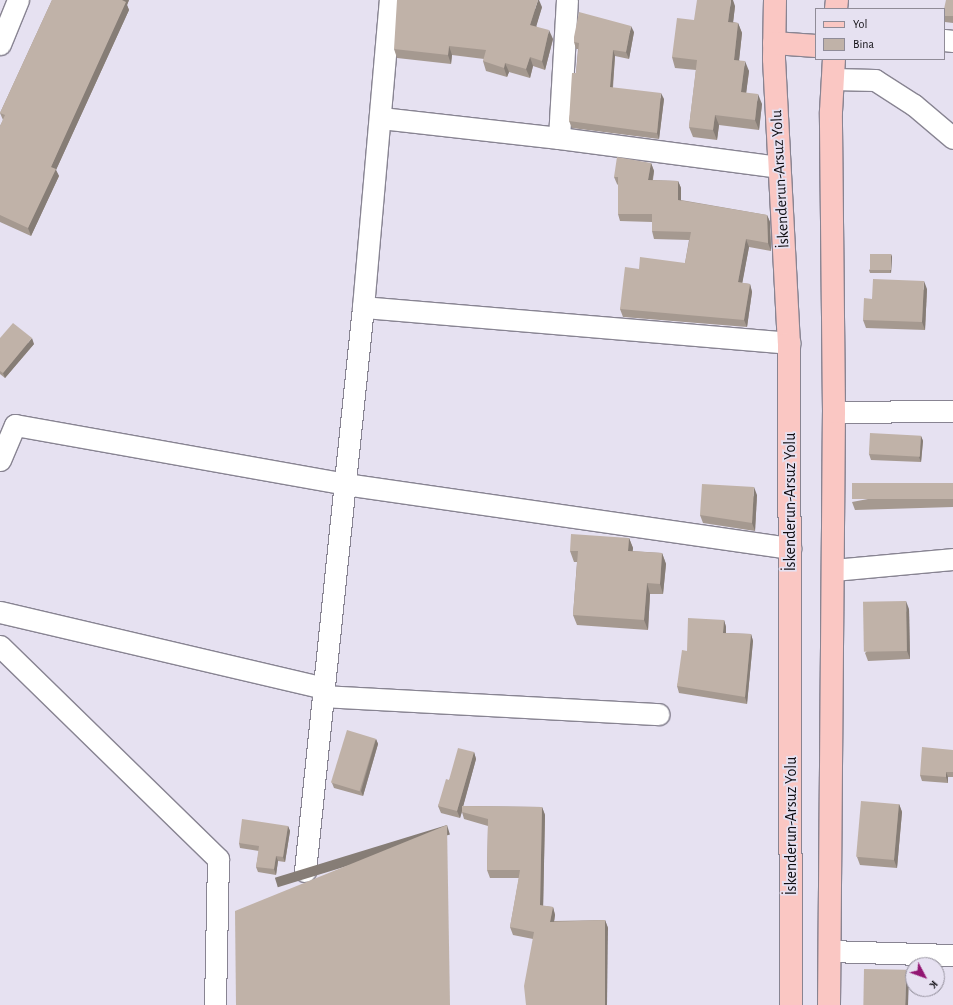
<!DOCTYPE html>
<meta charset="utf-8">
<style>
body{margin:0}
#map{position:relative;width:953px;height:1005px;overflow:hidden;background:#e6e1f1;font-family:"Alegreya Sans",sans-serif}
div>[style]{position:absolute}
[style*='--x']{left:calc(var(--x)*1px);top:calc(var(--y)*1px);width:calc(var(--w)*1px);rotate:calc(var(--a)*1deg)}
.roads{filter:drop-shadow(1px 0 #888492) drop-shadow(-1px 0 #888492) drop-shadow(0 1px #888492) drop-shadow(0 -1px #888492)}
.minor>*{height:21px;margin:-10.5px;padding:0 10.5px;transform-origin:10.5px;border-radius:10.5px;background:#fff}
.major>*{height:22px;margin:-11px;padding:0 11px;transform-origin:11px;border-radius:11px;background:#fac7c3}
.wall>*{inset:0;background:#a59990}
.shaded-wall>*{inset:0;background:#867d76;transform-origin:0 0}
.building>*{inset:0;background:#c0b2a8;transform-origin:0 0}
span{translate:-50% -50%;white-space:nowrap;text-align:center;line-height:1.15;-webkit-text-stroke:3.5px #e6e1f1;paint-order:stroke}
.street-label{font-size:16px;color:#0f0d12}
.legend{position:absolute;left:815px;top:8px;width:130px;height:52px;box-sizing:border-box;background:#e6e1f1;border:1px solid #908c98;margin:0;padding:5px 7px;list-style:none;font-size:12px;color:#0f0d12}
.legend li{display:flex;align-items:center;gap:8px;height:20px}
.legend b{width:20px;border:1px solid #908c98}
.north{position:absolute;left:905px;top:957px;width:40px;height:40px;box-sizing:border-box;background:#e6e1f1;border:1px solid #908c98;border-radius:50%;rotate:131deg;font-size:11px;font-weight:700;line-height:16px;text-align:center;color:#0f0d12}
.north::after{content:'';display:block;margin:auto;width:14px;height:18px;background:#921672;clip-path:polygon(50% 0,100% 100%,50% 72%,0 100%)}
</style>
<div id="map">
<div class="roads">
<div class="minor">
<div style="--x:944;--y:40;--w:9;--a:6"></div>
<div style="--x:0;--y:44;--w:48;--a:-67.8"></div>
<div style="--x:833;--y:79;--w:42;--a:1.4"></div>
<div style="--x:875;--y:80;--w:46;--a:32.7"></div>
<div style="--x:914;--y:105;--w:51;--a:40.2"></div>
<div style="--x:381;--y:118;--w:179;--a:6.4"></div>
<div style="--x:559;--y:138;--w:221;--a:7.5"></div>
<div style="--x:559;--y:138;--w:138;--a:-86.7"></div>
<div style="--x:363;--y:307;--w:428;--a:4.8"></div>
<div style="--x:834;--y:412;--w:119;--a:-0.5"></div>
<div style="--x:0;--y:460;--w:38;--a:-67"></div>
<div style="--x:15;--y:425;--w:335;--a:10.1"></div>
<div style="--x:345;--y:484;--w:450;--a:8.2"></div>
<div style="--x:833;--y:570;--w:121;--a:-5.2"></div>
<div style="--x:0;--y:612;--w:333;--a:13.2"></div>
<div style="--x:0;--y:646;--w:305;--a:44.3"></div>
<div style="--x:218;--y:859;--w:146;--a:91.2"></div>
<div style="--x:323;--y:696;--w:336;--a:3.1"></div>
<div style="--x:305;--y:871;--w:567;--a:-84.13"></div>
<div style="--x:363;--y:307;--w:308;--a:-85"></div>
<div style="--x:830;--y:951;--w:123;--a:1.9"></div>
</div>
<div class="major">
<div style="--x:775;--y:0;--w:59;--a:91"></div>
<div style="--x:774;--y:59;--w:284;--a:87"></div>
<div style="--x:789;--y:343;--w:662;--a:89.83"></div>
<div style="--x:836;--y:9;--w:9;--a:-84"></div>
<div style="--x:774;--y:43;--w:42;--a:4.1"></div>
<div style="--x:829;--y:1005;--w:593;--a:-89.52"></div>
<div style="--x:834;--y:412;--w:300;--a:-90.6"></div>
<div style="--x:831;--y:112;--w:53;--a:-86.8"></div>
</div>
</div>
<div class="wall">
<div style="clip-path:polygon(52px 0,129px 0,127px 5px,129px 10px,56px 170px,59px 176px,31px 236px,0 222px,0 126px,3px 120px,0 113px)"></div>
<div style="clip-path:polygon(953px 0,953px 23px,945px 22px,944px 9px)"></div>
<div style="clip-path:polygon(735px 6px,733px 22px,738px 23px,742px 33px,739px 60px,749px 71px,746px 93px,762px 104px,759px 130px,719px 125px,717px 140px,693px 137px,689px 127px,696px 70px,675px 68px,672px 57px,694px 20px)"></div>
<div style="clip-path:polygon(542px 7px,536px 26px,553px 39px,545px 70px,533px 66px,530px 78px,509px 72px,507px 77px,486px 71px,483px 61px,484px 59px,452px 55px,451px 64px,397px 58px,394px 49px)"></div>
<div style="clip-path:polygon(634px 32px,629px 59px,615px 56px,613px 88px,664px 99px,659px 139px,572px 128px,569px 121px,576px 73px,578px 49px,576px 49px,574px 42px)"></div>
<div style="clip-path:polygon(651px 163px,654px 171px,653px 180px,678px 181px,681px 188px,681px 200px,767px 215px,770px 222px,771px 251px,749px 247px,742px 283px,750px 284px,752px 292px,747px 327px,623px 317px,620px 309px,639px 269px,685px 263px,689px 240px,654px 239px,652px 231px,652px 222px,620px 221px,618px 214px,618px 185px,617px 184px,614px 177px)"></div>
<div style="clip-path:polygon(891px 254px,892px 257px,891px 273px,870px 273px,869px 270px)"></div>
<div style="clip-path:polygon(927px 289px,925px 330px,866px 328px,863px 320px,872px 299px)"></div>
<div style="clip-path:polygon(0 338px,34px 344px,5px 378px,0 374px)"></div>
<div style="clip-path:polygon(921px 436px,923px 441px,921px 462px,871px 460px,869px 454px)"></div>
<div style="clip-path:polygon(953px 483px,953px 507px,855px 510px,852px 502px)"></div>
<div style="clip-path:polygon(757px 495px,755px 531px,703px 523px,700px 515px)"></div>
<div style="clip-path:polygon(629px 538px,633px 548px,632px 551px,662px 553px,666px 564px,663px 594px,650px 594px,648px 630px,577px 625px,573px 615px,577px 562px,574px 562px,570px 551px)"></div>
<div style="clip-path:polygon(909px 609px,910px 659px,868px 661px,865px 653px)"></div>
<div style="clip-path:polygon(724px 620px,726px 627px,726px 633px,751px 634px,753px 641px,747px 704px,679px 693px,677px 686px,687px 651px)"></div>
<div style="clip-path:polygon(376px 739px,378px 744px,363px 796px,334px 788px,332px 783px)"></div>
<div style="clip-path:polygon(953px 750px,953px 777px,948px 777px,948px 783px,922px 781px,920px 775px)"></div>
<div style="clip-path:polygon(474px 752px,476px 759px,463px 806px,542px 807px,545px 815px,543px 906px,553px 907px,555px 915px,554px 921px,605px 920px,608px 928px,533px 939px,513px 935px,510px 927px,519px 878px,490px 878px,487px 870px,488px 826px,464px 819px,462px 812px,460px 818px,441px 813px,438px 806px,449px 780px)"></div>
<div style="clip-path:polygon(899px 804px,902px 812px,897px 868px,860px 865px,857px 857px)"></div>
<div style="clip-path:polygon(288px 826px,290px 831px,285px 862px,278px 861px,276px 875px,258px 872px,256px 867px,259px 851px,240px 848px,239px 843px)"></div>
</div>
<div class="shaded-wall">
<div style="clip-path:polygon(122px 0,129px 0,127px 5px,129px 10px,56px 170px,59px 176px,31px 236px,28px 228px,51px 167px)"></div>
<div style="clip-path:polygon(538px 0,539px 0,542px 7px,534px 34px,530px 25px)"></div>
<div style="clip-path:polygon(731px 0,733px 0,735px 6px,732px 32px,728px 22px)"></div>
<div style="clip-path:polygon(738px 23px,742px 33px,738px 70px,734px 60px)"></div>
<div style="clip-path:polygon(631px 26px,634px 32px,629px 59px,626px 52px)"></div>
<div style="clip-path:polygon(549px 30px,553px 39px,545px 70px,542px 61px)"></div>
<div style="clip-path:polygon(449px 46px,452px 55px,451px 64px,448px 55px)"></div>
<div style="clip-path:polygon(613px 50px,615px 56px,612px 94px,610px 87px)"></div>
<div style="clip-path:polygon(530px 57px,533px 66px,530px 78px,526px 69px)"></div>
<div style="clip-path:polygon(745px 61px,749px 71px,745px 102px,741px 92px)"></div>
<div style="clip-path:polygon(505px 63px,509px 72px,507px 77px,504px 68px)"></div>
<div style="clip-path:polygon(661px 93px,664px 99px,659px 139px,657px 133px)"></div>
<div style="clip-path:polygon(758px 94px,762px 104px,759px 130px,755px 120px)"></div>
<div style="clip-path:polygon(715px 115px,719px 125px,717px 140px,713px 130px)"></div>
<div style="clip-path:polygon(651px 163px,654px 171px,651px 188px,648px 180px)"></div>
<div style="clip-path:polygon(678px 181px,681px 188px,681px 208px,678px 200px)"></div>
<div style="clip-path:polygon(767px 215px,770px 222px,771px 251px,768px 243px)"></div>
<div style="clip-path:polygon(746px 239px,749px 247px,741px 290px,738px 282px)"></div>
<div style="clip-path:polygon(891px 254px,892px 257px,891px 273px,890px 271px)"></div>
<div style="clip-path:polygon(924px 281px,927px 289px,925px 330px,922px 322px)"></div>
<div style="clip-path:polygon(750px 284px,752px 292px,747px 327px,744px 320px)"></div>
<div style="clip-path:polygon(32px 338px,34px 344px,5px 378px,3px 373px)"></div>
<div style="clip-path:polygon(921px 436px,923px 441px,921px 462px,919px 457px)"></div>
<div style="clip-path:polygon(754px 487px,757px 495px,755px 531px,752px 523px)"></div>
<div style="clip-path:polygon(629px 538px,633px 548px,632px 561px,628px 551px)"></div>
<div style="clip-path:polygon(662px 553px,666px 564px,663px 594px,660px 584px)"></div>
<div style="clip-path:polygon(647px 583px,650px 594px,648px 630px,644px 620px)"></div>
<div style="clip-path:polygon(906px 601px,909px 609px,910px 659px,907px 651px)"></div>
<div style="clip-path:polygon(724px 620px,726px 627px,726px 640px,723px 633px)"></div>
<div style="clip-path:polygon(751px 634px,753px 641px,747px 704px,745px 697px)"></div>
<div style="clip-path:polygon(376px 739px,378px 744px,363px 796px,361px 791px)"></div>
<div style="clip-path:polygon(474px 752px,476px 759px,460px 818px,457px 811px)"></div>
<div style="clip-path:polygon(946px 772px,948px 777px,948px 783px,946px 777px)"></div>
<div style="clip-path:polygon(899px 804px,902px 812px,897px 868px,894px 860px)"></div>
<div style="clip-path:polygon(542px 807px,545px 815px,543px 913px,540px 905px)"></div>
<div style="left:447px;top:825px;width:10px;height:180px;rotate:73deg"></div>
<div style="clip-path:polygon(288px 826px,290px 831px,285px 862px,283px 857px)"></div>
<div style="clip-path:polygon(276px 856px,278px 861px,276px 875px,274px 869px)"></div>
<div style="clip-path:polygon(553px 907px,555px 915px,553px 929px,550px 922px)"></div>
<div style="clip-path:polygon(605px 920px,608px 928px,607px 1005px,605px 1005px)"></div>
<div style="clip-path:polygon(906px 970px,909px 978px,908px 1005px,905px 1005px)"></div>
</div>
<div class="building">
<div style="clip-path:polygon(52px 0,122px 0,126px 2px,51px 167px,56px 169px,28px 228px,0 215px,0 126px,5px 115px,0 113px)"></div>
<div style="clip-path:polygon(397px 0,538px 0,530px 25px,549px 30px,542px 61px,530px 57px,526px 69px,505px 63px,504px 68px,483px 61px,486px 50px,449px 46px,448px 55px,394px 49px)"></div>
<div style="clip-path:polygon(697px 0,731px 0,728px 22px,738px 23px,734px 60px,745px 61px,741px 92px,758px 94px,755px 120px,715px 115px,713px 130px,689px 127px,697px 60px,672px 57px,677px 18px,694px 20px)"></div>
<div style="clip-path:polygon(946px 0,953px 0,953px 16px,944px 16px,944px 9px)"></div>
<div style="clip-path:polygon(579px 12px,631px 26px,626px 52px,613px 50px,610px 87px,661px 93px,657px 133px,569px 121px,572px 73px,576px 73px,579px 43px,574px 42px,574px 37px)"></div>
<div style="clip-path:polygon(617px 157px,651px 163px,648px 180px,678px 181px,678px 200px,767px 215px,768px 243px,746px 239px,738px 282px,750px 284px,744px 320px,620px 309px,625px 267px,639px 269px,640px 257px,685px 263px,691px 232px,652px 231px,652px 214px,618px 214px,618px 177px,614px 177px)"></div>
<div style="left:870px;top:254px;width:21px;height:16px"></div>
<div style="clip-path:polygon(873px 279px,924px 281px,922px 322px,863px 320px,864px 298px,872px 299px)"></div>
<div style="clip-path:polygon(13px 323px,32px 338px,3px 373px,0 371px,0 338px)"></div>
<div style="left:870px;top:433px;width:51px;height:21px;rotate:3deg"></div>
<div style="left:953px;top:483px;width:16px;height:101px;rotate:90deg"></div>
<div style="clip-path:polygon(702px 484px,754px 487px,752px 523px,700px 515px)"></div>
<div style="clip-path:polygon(571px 534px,629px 538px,628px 551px,662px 553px,660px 584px,647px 583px,644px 620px,573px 615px,578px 551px,570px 551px)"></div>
<div style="left:906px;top:601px;width:50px;height:43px;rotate:89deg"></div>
<div style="clip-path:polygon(688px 618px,724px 620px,723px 633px,751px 634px,745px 697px,677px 686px,682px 650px,687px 651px)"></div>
<div style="left:347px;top:730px;width:30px;height:55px;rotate:17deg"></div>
<div style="clip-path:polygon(922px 747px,953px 750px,953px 772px,946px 772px,946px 777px,920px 775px)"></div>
<div style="clip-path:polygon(458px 748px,474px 752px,457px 811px,438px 806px,446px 779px,449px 780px)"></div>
<div style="left:861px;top:801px;width:38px;height:56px;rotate:5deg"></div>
<div style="clip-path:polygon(462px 806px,542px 807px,540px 905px,553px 907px,550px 922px,605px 920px,605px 1005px,526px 1005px,524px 986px,534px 932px,510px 927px,520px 870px,487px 870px,488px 819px,462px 812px)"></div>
<div style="clip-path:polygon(242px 819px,288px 826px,283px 857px,276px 856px,274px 869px,256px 867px,259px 846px,239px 843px)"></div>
<div style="clip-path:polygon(447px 825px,450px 1005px,236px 1005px,235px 911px)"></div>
<div style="left:864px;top:969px;width:42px;height:36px;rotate:1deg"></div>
</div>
<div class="street-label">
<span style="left:780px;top:179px;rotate:-93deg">İskenderun-Arsuz Yolu</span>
<span style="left:790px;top:502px;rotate:-90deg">İskenderun-Arsuz Yolu</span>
<span style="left:791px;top:826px;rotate:-90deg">İskenderun-Arsuz Yolu</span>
</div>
<ul class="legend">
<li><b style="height:5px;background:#fac7c3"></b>Yol</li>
<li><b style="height:11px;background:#c0b2a8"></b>Bina</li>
</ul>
<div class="north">K</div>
</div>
